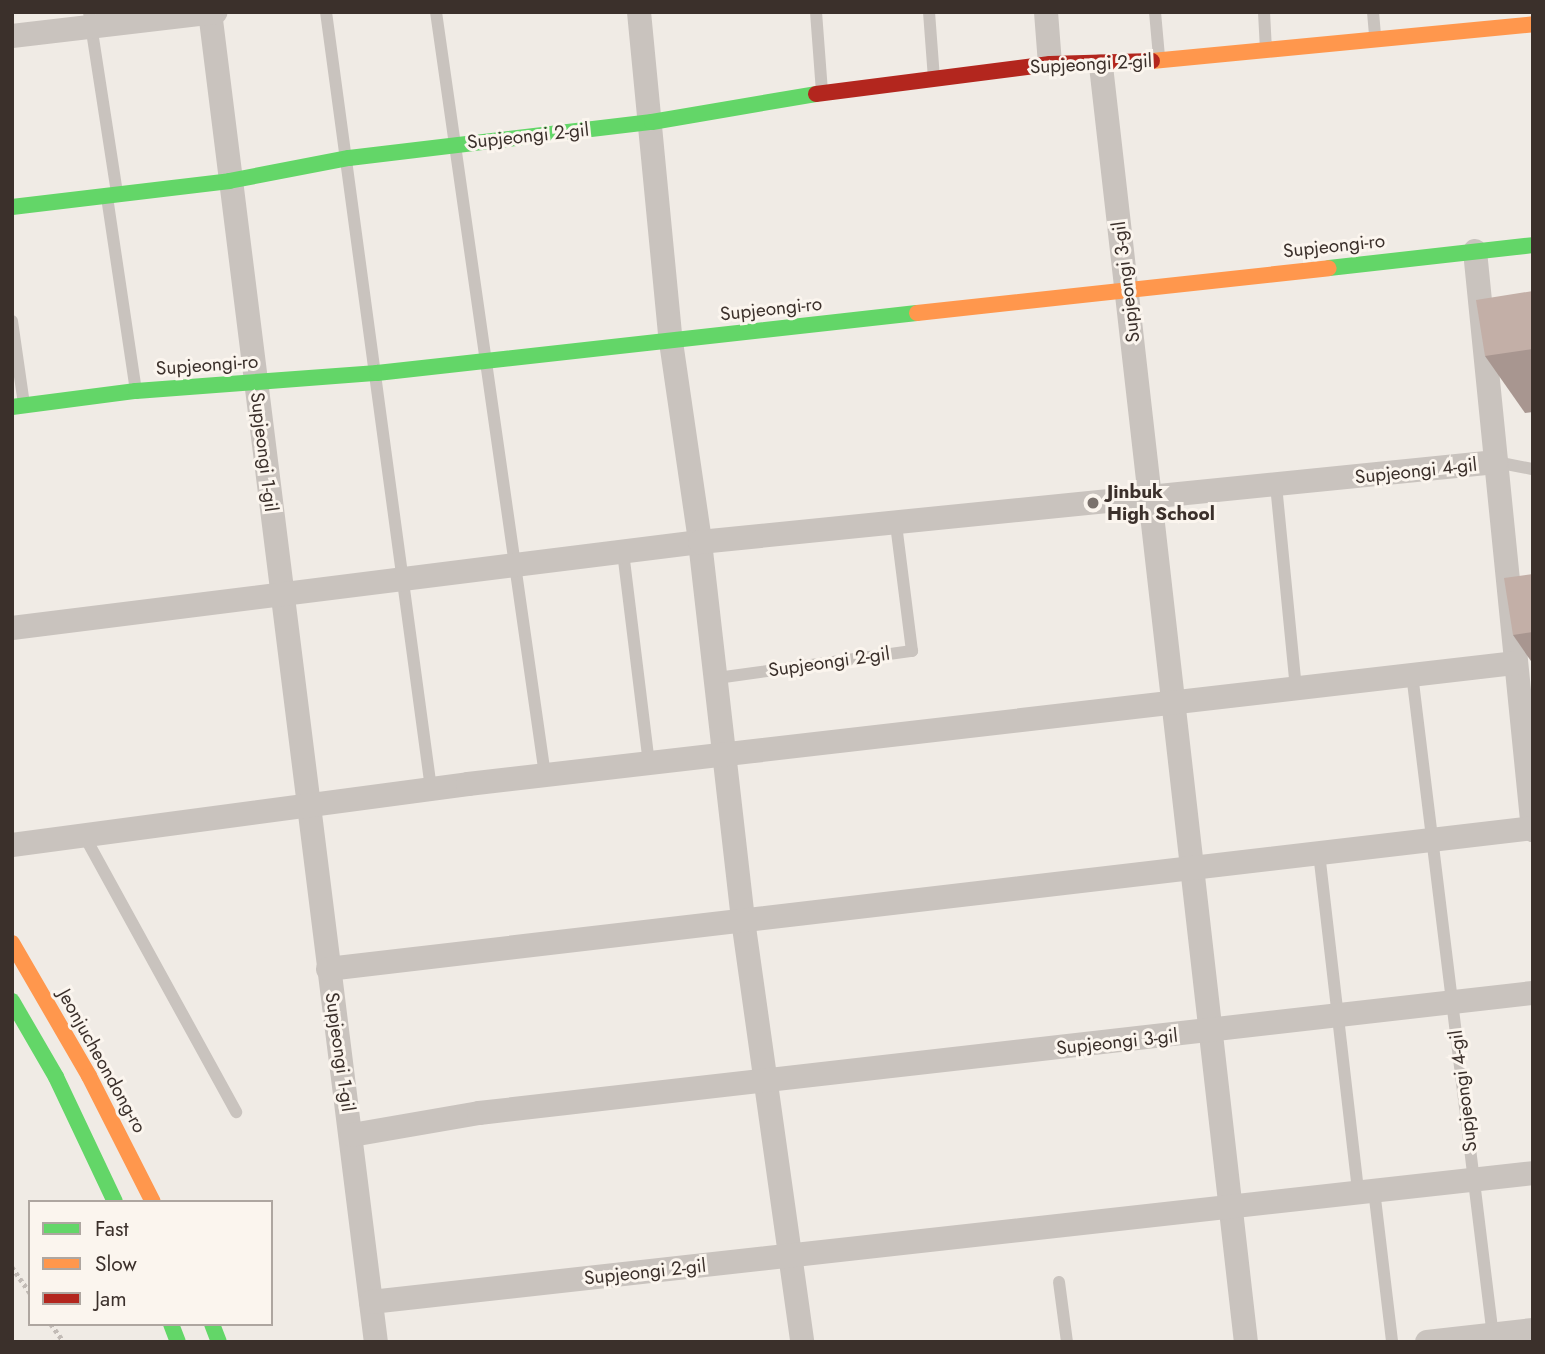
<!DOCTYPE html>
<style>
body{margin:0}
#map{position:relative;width:1545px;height:1354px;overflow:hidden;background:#f0ebe5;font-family:Jost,sans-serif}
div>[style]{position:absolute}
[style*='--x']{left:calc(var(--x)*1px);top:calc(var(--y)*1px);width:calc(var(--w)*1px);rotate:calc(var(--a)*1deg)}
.path>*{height:4.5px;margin-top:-2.25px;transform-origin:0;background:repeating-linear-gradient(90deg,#c2bbb6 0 3.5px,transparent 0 7px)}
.lane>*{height:12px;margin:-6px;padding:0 6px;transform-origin:6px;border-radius:6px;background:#c9c3be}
.street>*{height:24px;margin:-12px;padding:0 12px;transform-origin:12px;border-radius:12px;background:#c9c3be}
.fast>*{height:16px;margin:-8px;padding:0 8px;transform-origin:8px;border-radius:8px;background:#63d668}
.slow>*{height:16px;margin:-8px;padding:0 8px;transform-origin:8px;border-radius:8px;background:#ff974d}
.jam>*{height:16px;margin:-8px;padding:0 8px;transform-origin:8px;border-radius:8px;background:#b3261e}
.wall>*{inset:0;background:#a89690}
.building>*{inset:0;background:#c3afa7}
.dots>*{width:19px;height:19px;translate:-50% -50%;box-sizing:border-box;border:4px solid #fbf5ee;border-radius:50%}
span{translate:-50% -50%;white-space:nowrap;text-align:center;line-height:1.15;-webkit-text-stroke:6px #fbf5ee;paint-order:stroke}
.street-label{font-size:19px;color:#3b302b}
.poi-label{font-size:19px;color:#3b302b;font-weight:700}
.left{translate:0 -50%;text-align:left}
.frame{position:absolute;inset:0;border:14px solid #3b302b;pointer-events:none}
.legend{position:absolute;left:28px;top:1200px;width:245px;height:126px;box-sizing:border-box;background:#fbf5ee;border:2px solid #aea6a0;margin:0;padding:9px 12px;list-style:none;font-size:21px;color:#3b302b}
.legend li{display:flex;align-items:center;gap:14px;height:35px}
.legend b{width:35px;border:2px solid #aea6a0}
</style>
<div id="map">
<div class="path">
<div style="--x:12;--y:1267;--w:32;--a:55"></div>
<div style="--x:51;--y:1324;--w:22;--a:54"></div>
</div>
<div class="lane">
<div style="--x:89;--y:12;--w:182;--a:81.2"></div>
<div style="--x:326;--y:12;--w:784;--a:82.3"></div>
<div style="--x:436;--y:12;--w:771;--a:81.87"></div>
<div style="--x:816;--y:12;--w:80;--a:85.7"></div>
<div style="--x:929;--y:12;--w:66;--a:85.7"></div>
<div style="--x:1155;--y:12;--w:45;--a:84.9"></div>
<div style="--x:1264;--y:12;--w:35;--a:87"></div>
<div style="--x:1373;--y:12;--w:24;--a:85"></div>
<div style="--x:107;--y:197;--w:195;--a:81.5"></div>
<div style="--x:12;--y:321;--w:84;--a:81.8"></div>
<div style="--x:1496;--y:462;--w:38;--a:11"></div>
<div style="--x:1276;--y:485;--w:204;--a:84.4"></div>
<div style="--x:623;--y:552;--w:213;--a:83"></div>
<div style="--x:1412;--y:674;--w:668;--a:83.03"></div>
<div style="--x:717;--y:678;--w:197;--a:-7.9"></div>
<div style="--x:912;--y:651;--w:127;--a:-97.2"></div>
<div style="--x:85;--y:837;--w:314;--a:61.2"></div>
<div style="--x:1319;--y:853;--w:341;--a:83.4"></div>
<div style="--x:1374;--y:1190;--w:153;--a:83.2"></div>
<div style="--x:1059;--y:1282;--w:61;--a:82.4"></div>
</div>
<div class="street">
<div style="--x:210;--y:12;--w:1340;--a:82.89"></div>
<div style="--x:639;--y:12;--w:332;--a:84.5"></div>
<div style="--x:671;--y:342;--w:202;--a:81.7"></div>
<div style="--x:700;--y:542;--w:380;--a:83.5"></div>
<div style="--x:743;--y:920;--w:426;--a:82"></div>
<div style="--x:1046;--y:12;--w:52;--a:85.6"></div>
<div style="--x:12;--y:36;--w:205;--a:-6.7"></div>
<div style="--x:1101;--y:66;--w:1284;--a:83.52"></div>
<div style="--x:1475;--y:251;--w:582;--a:84.28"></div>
<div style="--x:12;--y:628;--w:693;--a:-7.13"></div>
<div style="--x:700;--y:542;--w:800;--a:-5.74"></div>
<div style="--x:12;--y:845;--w:460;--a:-7.6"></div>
<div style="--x:468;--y:784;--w:1055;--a:-6.59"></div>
<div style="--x:328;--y:969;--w:1213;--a:-6.67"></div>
<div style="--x:352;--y:1135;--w:129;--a:-9.8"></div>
<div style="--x:479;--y:1113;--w:1061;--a:-6.5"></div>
<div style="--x:371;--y:1302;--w:1169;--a:-6.33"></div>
<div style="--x:1427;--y:1342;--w:107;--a:-6.5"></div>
</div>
<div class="fast">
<div style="--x:12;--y:207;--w:219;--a:-6.8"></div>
<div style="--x:229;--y:181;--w:122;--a:-10.9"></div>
<div style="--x:349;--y:158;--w:305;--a:-6.8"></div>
<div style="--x:652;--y:122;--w:166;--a:-9.7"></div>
<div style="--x:1329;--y:268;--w:205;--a:-6.4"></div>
<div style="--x:12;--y:407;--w:125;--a:-7.4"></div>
<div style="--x:136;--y:391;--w:242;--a:-4.3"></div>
<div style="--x:377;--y:373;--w:543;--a:-6.34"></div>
<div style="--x:12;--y:1001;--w:88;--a:59.9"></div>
<div style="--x:56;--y:1077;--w:138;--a:64.7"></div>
<div style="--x:171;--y:1324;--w:19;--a:69"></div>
<div style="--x:212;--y:1324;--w:19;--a:69"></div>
</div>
<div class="slow">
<div style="--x:1152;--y:61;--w:383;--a:-5.5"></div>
<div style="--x:917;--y:313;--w:414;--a:-6.2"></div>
<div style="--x:12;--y:943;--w:154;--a:59.9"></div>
<div style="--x:89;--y:1076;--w:141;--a:63.1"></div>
</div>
<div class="jam">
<div style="--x:816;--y:94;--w:236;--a:-7.3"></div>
<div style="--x:1050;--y:64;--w:102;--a:-1.7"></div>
</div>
<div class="wall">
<div style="clip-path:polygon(1533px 291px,1533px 412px,1525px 413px,1485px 356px)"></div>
<div style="clip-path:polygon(1533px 574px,1533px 664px,1513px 635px)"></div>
</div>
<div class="building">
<div style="clip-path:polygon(1533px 291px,1533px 349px,1485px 356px,1476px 300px)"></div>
<div style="clip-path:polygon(1533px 574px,1533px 632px,1513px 635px,1504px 578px)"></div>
</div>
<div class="dots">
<div style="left:1093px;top:503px;background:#7a716c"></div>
</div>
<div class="street-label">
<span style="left:1091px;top:64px;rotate:-3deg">Supjeongi 2-gil</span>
<span style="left:528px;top:136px;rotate:-6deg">Supjeongi 2-gil</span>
<span style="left:1334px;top:246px;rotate:-6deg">Supjeongi-ro</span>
<span style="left:1126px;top:282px;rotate:-97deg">Supjeongi 3-gil</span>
<span style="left:771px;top:309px;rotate:-6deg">Supjeongi-ro</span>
<span style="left:207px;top:365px;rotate:-4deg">Supjeongi-ro</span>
<span style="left:264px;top:452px;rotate:83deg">Supjeongi 1-gil</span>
<span style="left:1416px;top:471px;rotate:-6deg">Supjeongi 4-gil</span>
<span style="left:829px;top:662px;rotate:-8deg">Supjeongi 2-gil</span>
<span style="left:1117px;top:1042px;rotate:-6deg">Supjeongi 3-gil</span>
<span style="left:340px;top:1052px;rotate:82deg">Supjeongi 1-gil</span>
<span style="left:102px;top:1061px;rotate:61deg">Jeonjucheondong-ro</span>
<span style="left:1463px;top:1091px;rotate:-97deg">Supjeongi 4-gil</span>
<span style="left:645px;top:1272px;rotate:-6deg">Supjeongi 2-gil</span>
</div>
<div class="poi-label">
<span class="left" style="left:1107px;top:503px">Jinbuk<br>High School</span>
</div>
<div class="frame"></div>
<ul class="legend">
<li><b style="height:9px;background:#63d668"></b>Fast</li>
<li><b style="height:9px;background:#ff974d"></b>Slow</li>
<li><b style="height:9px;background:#b3261e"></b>Jam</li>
</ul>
</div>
